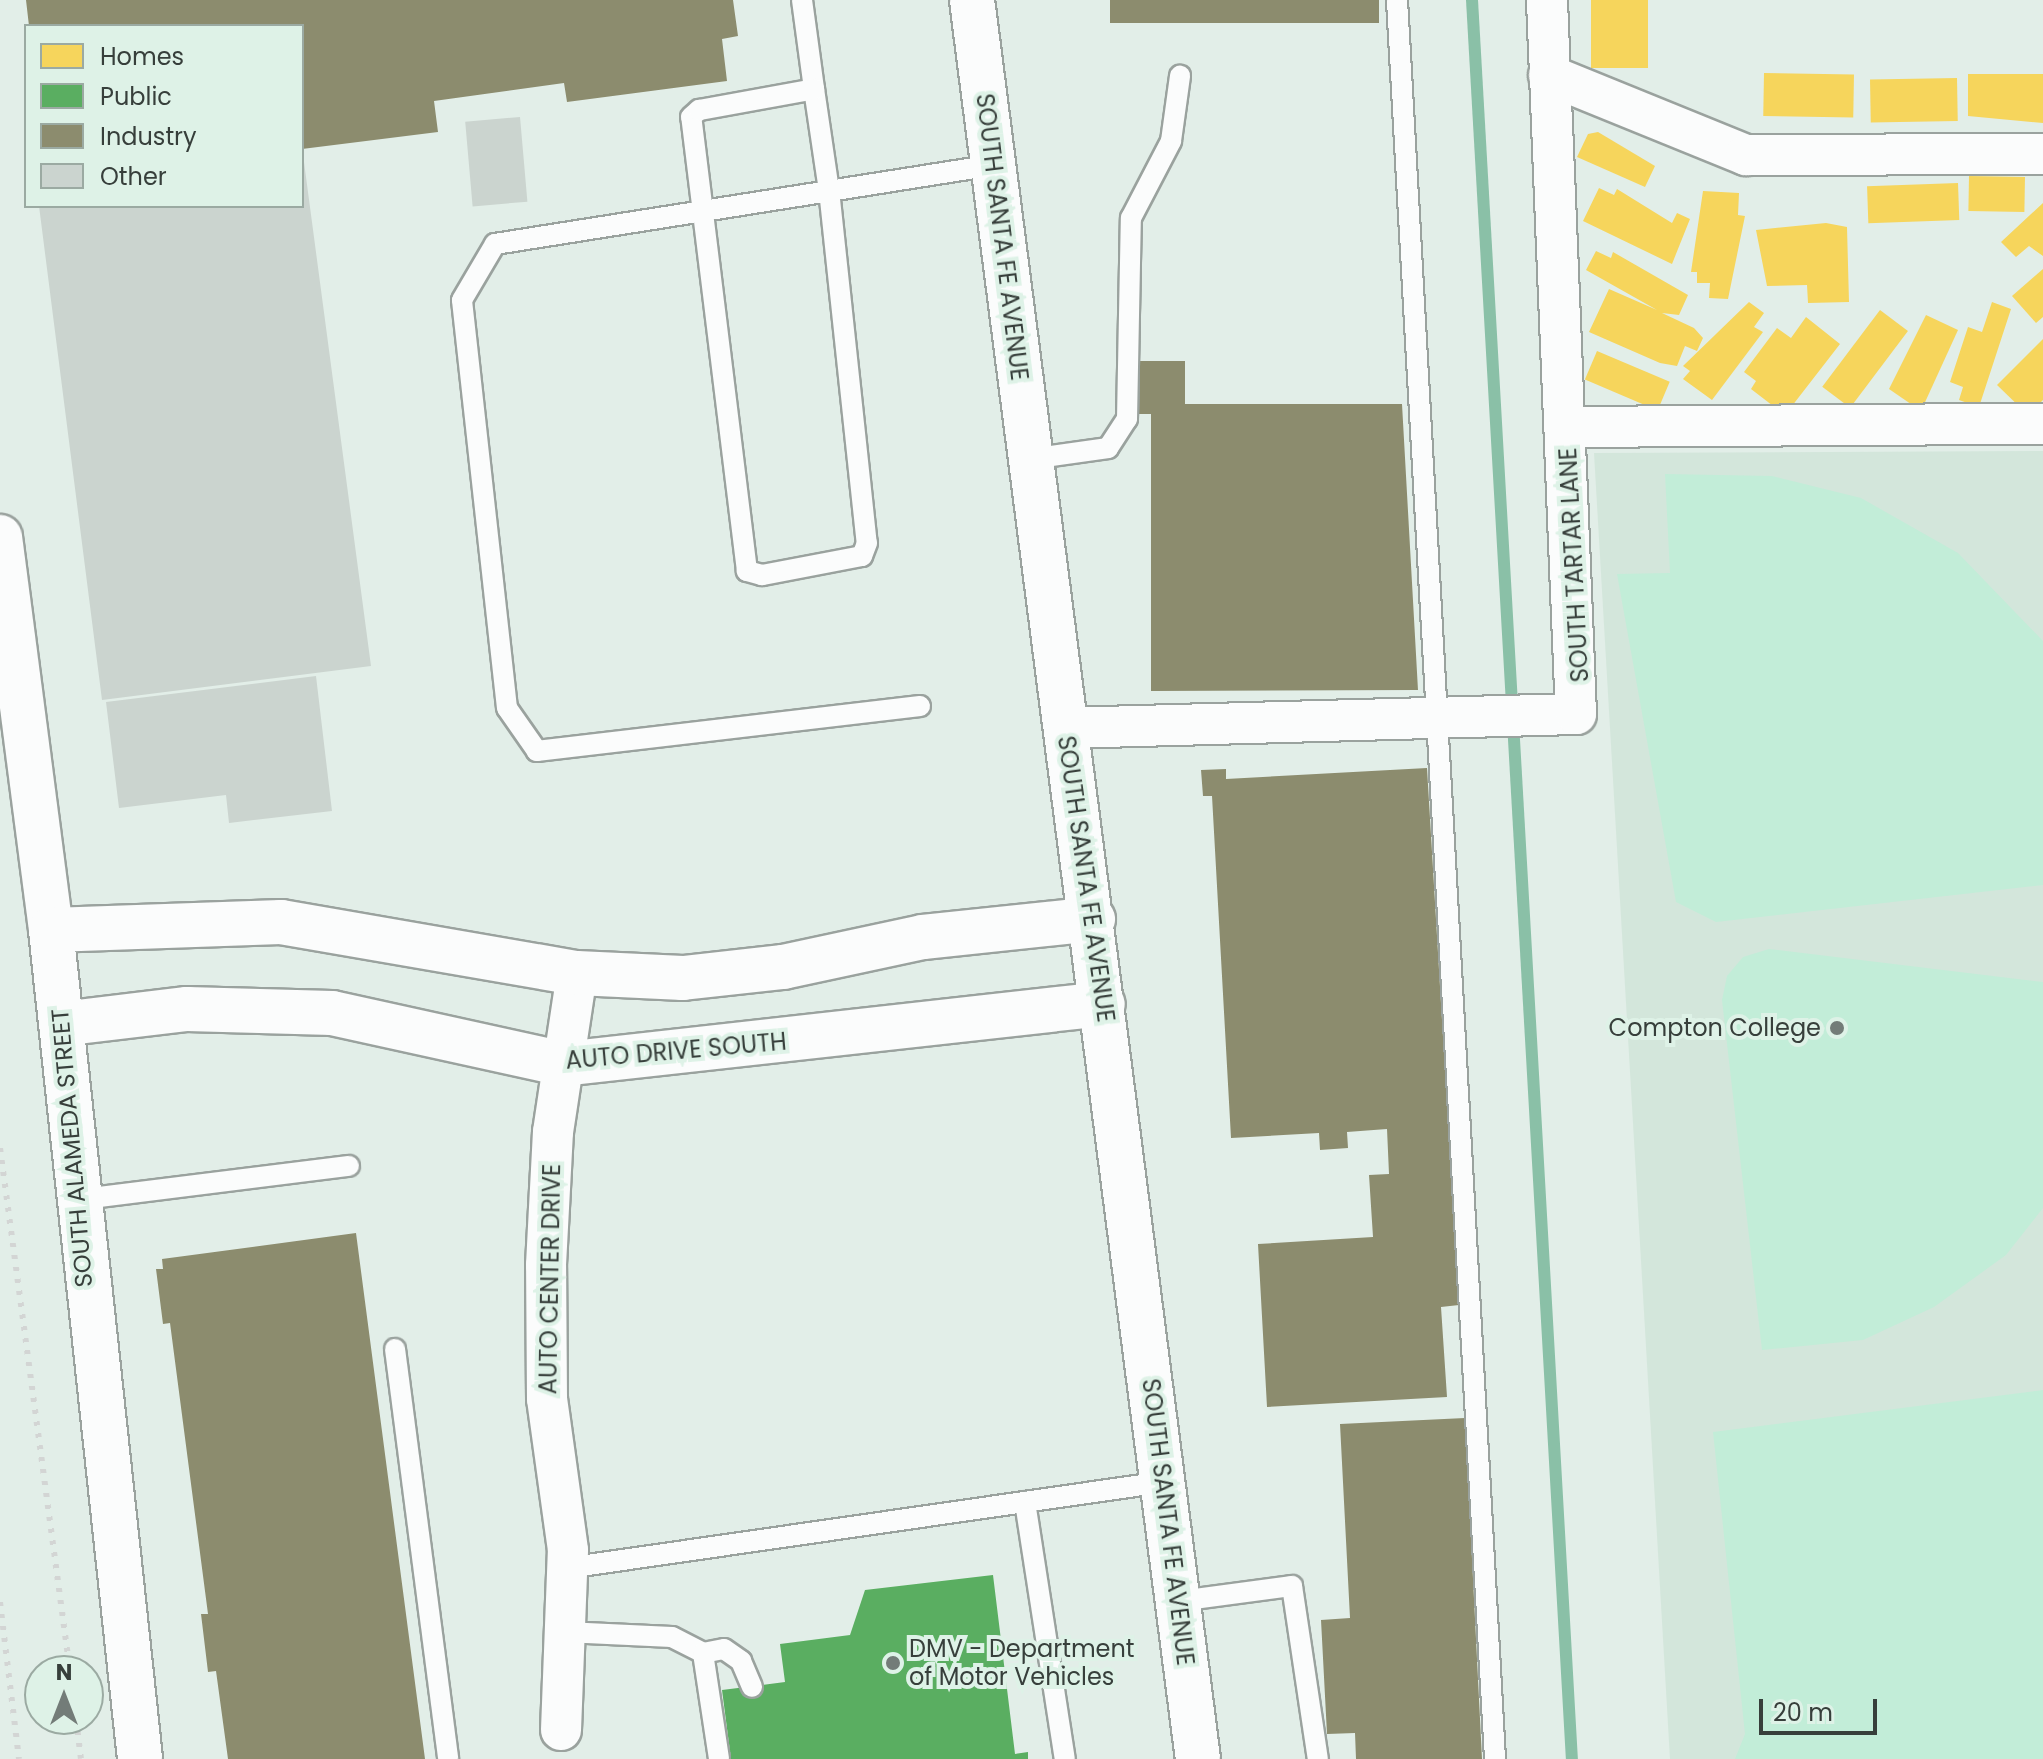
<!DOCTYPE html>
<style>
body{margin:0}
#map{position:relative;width:2043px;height:1759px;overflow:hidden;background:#e2eee8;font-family:Poppins,sans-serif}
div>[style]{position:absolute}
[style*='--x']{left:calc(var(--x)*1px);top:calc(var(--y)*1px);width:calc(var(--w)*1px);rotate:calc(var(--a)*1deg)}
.built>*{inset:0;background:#d3e6db}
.green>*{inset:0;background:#c2edd8}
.homes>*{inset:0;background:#f6d55c;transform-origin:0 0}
.public>*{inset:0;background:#5aae61}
.industry>*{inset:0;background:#8c8c6e;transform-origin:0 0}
.stream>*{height:12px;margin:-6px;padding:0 6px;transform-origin:6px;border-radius:6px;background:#8ac0a7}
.building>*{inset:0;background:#cbd4cf;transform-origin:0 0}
.roads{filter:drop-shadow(2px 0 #9aa29e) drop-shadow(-2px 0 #9aa29e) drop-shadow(0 2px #9aa29e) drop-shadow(0 -2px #9aa29e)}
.service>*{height:20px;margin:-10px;padding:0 10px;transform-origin:10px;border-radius:10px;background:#fbfcfc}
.minor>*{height:40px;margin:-20px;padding:0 20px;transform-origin:20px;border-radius:20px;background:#fbfcfc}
.tertiary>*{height:44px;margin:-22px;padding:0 22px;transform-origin:22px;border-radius:22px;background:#fbfcfc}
.secondary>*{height:44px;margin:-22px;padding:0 22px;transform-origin:22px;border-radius:22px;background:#fbfcfc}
.rail>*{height:6px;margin-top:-3px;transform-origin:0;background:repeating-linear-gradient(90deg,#d3d5d4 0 4px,transparent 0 12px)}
.dots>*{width:22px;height:22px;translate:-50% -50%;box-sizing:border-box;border:4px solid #def2e7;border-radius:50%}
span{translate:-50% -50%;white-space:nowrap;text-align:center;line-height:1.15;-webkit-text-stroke:8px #def2e7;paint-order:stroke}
.street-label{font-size:24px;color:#373f3b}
.poi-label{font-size:24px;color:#373f3b}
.right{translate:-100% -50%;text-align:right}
.left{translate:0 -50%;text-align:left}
.legend{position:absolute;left:24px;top:24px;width:280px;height:184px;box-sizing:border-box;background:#def2e7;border:2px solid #9baaa2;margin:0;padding:10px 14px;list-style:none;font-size:24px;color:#373f3b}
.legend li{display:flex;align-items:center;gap:16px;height:40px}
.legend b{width:40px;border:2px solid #9baaa2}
.north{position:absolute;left:24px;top:1655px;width:80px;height:80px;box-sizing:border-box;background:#def2e7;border:2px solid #9baaa2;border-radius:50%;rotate:0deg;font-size:22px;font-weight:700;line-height:32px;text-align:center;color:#373f3b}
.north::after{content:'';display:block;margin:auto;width:28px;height:36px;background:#737c78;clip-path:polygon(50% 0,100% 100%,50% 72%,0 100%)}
.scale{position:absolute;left:1759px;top:1699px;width:118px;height:36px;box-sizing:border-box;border:4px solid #373f3b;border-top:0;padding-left:10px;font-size:24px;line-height:28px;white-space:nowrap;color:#373f3b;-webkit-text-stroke:6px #def2e7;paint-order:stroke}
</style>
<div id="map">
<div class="built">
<div style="clip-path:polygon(2043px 451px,2043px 1759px,1670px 1759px,1594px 453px)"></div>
</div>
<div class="green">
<div style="clip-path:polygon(1665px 474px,1772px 476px,1861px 498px,1958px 553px,2043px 641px,2043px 885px,1716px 922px,1676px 902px,1617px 574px,1670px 573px)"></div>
<div style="clip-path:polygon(1769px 949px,2043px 982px,2043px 1208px,2006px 1255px,1934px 1307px,1863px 1340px,1762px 1350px,1722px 1000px,1727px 976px,1743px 957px)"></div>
<div style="clip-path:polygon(2043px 1390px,2043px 1759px,1735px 1759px,1745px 1734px,1713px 1432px)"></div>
</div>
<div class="homes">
<div style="left:1591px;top:0;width:57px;height:68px"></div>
<div style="left:1764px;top:73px;width:90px;height:43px;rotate:1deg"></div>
<div style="clip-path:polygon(1968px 74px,2043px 74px,2043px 123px,1968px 116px)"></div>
<div style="left:1957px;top:78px;width:43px;height:87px;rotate:89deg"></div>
<div style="clip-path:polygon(1598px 132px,1655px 166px,1645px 187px,1577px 157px,1588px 134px)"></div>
<div style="left:1969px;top:176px;width:56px;height:35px;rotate:1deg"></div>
<div style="left:1958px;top:183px;width:37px;height:91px;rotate:88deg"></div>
<div style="clip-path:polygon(1599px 188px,1614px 195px,1617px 189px,1672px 223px,1677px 213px,1690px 219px,1672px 264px,1583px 221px)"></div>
<div style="clip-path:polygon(1703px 191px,1739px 193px,1738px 215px,1745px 216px,1728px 299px,1709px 298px,1710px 283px,1697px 283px,1697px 272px,1691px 272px)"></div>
<div style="clip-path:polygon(2043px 203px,2043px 256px,2029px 246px,2016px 257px,2001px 242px)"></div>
<div style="clip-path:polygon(1826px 223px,1847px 227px,1849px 302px,1808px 303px,1807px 285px,1767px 286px,1756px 230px)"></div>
<div style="clip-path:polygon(1596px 251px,1611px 258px,1613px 252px,1688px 295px,1679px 315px,1662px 313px,1694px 328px,1703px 338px,1697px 351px,1685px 346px,1677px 366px,1660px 363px,1589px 332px,1609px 289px,1657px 310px,1586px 270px)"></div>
<div style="clip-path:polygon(2043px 269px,2043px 317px,2036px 323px,2012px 296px)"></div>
<div style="clip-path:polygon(1749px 302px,1764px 313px,1754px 327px,1763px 332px,1712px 400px,1683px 379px,1690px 371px,1683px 366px)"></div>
<div style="clip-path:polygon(1992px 302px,2011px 309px,1979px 407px,1959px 400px,1963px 387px,1950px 382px,1968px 327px,1982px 332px)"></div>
<div style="left:1880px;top:310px;width:35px;height:96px;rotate:37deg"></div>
<div style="clip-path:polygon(1926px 315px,1958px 330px,1921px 411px,1889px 389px)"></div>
<div style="clip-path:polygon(1806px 317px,1840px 344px,1785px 415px,1751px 389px,1756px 381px,1744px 372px,1777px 328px,1791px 338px)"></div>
<div style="clip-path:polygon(2043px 339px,2043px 400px,2028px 415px,1997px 385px)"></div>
<div style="left:1597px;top:351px;width:79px;height:31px;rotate:23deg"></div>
</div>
<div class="public">
<div style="clip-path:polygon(993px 1575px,1015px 1754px,1028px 1752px,1028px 1759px,731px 1759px,722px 1690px,785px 1682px,780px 1644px,850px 1635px,865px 1590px)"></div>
</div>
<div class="industry">
<div style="clip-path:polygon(26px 0,733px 0,738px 36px,722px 39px,727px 81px,567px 102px,564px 83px,434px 101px,438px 132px,302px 149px,302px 26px,29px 26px)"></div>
<div style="left:1110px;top:0;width:269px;height:23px"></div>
<div style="clip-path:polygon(1137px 361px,1185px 361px,1185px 404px,1402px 404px,1418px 690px,1151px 691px,1151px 414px,1137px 414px)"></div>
<div style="clip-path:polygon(1427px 768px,1459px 1305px,1441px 1307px,1447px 1397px,1267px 1407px,1258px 1244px,1373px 1237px,1369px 1175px,1389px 1174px,1387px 1129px,1347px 1132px,1348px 1148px,1320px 1150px,1319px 1133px,1231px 1138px,1212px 796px,1203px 796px,1201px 770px,1226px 769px,1226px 779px)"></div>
<div style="clip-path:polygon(356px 1233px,425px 1759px,228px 1759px,216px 1671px,208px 1672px,201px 1614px,208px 1614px,170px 1323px,163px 1324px,156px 1269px,163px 1269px,162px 1259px)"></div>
<div style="clip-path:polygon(1465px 1418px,1482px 1759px,1356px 1759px,1355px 1733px,1327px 1734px,1321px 1620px,1350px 1618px,1340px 1424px)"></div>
</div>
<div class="stream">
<div style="--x:1472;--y:0;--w:1762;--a:86.75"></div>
</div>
<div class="building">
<div style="left:520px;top:117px;width:85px;height:55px;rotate:85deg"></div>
<div style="clip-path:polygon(304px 162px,371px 666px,102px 700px,39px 206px,302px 206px)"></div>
<div style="clip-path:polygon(316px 676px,332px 811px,229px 823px,226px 795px,119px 808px,106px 702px)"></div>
</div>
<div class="roads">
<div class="service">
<div style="--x:802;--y:0;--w:90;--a:82.3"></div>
<div style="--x:814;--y:89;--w:102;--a:81.6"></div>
<div style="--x:829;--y:190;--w:355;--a:83.9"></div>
<div style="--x:867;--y:543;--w:14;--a:111"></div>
<div style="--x:862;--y:556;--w:102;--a:169.2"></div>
<div style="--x:762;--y:575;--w:16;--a:-165"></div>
<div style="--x:747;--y:571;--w:457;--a:-97"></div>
<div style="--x:691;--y:117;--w:11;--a:-41"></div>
<div style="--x:699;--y:110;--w:117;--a:-10.3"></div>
<div style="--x:1397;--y:0;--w:1762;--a:86.81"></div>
<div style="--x:1030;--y:459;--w:79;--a:-8"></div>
<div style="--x:1108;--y:448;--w:35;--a:-57"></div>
<div style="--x:1127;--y:419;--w:201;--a:-88.9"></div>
<div style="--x:1131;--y:218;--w:87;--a:-62.5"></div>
<div style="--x:1171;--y:141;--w:66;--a:-82.1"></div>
<div style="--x:920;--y:706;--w:386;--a:173.3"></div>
<div style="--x:537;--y:751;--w:52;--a:-124.9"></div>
<div style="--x:507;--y:708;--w:410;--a:-96.3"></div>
<div style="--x:462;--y:300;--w:65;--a:-59.5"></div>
<div style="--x:495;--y:244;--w:504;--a:-9.01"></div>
<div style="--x:75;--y:1200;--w:276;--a:-7.1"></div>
<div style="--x:395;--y:1349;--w:413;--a:82.6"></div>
<div style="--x:1025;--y:1502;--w:260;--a:81.2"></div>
<div style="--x:567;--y:1568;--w:602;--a:-8.21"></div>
<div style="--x:1179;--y:1601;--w:114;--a:-7.6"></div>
<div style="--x:1292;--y:1586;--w:175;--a:81.5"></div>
<div style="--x:565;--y:1632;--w:107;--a:2.7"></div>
<div style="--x:672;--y:1637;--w:35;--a:27"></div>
<div style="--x:703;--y:1653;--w:107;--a:81.4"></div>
<div style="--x:703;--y:1653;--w:21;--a:-11"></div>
<div style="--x:724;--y:1649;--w:21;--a:35"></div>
<div style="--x:741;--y:1661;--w:28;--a:67"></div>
</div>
<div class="minor">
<div style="--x:1549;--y:75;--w:213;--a:22.1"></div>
<div style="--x:1746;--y:155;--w:297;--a:-0.2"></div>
<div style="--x:1568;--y:427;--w:475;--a:-0.4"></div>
<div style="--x:1065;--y:728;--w:511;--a:-1.57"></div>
<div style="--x:1576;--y:714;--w:715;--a:-92.33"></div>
<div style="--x:561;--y:1730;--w:180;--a:-87.8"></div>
<div style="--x:568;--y:1550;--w:152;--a:-97.9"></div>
<div style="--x:547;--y:1399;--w:134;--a:-90.4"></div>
<div style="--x:546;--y:1265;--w:133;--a:-87"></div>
<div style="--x:553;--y:1132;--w:161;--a:-81.4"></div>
</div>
<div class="tertiary">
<div style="--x:0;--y:537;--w:396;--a:82.6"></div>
<div style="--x:51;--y:930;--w:834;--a:83.87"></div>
<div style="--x:51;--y:930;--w:230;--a:-2"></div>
<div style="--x:281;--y:922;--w:300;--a:9.8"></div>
<div style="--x:577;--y:973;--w:106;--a:2.7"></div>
<div style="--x:683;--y:978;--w:101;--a:-6.3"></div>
<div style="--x:783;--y:967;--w:143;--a:-12.1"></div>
<div style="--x:923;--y:937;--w:171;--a:-6"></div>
<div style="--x:61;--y:1024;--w:127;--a:-6.8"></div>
<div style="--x:187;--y:1009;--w:145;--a:1.6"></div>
<div style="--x:332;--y:1013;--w:237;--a:12.4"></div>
<div style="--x:563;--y:1064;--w:543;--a:-6.34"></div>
</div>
<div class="secondary">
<div style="--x:972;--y:0;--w:1773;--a:82.68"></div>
</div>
</div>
<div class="rail">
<div style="--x:0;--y:1148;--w:528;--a:82.38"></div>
<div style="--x:0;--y:1602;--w:158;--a:83.1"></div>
<div style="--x:76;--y:1719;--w:40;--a:82.9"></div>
</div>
<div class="dots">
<div style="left:1837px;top:1028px;background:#737c78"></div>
<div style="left:893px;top:1663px;background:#737c78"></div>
</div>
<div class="street-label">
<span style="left:1002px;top:237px;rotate:83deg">SOUTH SANTA FE AVENUE</span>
<span style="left:1574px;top:565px;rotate:-93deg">SOUTH TARTAR LANE</span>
<span style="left:1086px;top:879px;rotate:82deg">SOUTH SANTA FE AVENUE</span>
<span style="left:676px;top:1051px;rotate:-5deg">AUTO DRIVE SOUTH</span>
<span style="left:72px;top:1148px;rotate:-95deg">SOUTH ALAMEDA STREET</span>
<span style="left:550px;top:1279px;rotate:-89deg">AUTO CENTER DRIVE</span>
<span style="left:1168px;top:1522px;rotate:83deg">SOUTH SANTA FE AVENUE</span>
</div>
<div class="poi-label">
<span class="right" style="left:1821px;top:1028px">Compton College</span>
<span class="left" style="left:909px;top:1663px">DMV - Department<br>of Motor Vehicles</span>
</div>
<ul class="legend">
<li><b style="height:22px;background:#f6d55c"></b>Homes</li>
<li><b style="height:22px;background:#5aae61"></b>Public</li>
<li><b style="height:22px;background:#8c8c6e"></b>Industry</li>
<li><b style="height:22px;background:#cbd4cf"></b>Other</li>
</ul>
<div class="north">N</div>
<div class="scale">20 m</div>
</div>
